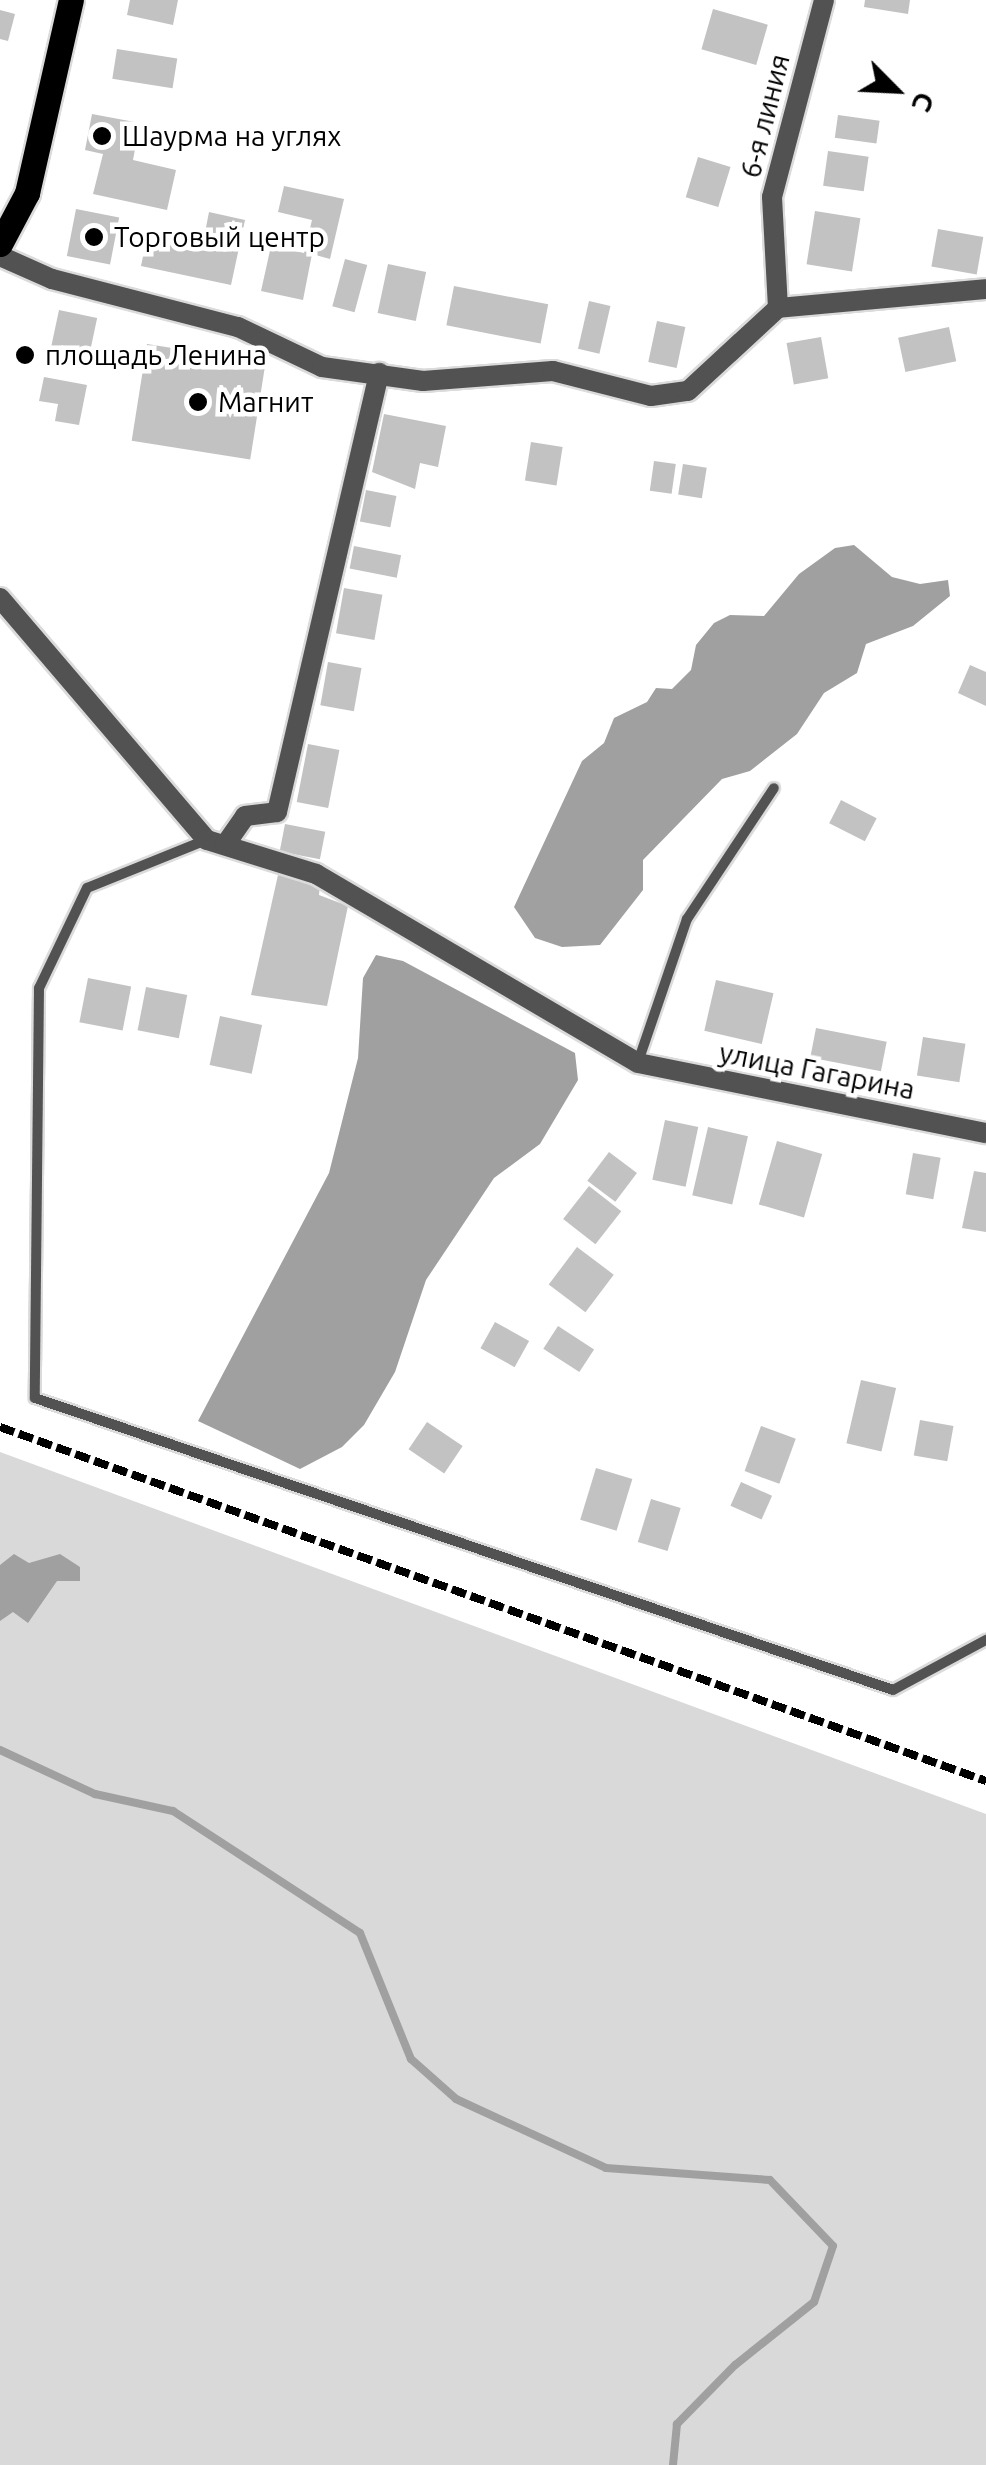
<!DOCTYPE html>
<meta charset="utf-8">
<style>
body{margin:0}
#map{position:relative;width:986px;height:2465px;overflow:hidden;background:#fff;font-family:Ubuntu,sans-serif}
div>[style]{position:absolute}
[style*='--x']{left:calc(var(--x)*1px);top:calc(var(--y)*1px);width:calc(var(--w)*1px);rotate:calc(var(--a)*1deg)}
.green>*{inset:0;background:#d9d9d9}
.water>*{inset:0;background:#a0a0a0}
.stream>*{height:8px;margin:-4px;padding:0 4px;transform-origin:4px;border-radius:4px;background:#a0a0a0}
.building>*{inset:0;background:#c2c2c2;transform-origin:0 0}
.roads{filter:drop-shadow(2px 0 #dbdbdb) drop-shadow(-2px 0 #dbdbdb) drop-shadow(0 2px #dbdbdb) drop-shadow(0 -2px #dbdbdb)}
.service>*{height:10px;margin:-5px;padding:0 5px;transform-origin:5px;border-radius:5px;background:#525252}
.minor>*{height:20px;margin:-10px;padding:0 10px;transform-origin:10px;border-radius:10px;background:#525252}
.primary>*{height:25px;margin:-12.5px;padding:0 12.5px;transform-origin:12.5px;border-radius:12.5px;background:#000}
.rail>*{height:8px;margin-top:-4px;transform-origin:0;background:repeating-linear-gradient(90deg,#000 0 15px,transparent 0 20px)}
.dots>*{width:28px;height:28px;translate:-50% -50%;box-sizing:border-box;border:5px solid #fff;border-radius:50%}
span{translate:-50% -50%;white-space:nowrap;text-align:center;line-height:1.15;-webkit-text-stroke:9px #fff;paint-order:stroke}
.street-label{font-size:28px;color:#000}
.poi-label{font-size:28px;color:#000}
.left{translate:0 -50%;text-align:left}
.north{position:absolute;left:846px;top:40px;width:100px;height:100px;-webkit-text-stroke:8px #fff;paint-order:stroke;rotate:114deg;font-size:28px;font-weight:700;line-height:40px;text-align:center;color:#000}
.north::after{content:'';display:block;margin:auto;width:35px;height:45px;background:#000;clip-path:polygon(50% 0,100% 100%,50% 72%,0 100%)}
</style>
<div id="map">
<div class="green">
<div style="clip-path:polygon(0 1452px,986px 1814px,986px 2465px,0 2465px)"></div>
</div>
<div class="water">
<div style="clip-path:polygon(854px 545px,892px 577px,920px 584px,948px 580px,950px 596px,913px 626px,866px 644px,857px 673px,824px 693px,797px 734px,750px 771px,722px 779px,643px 860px,643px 890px,600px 945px,562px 947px,535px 938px,514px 907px,582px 761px,604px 743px,614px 718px,647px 702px,656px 688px,672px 689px,691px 670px,696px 645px,714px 623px,730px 615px,764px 616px,799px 574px,835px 548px)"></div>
<div style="clip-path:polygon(376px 955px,403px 961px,575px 1053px,578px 1080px,540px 1144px,494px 1178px,426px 1280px,395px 1372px,364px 1425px,342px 1447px,300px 1469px,198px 1421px,329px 1173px,358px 1058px,363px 978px)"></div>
<div style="clip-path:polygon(14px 1554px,29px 1563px,60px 1554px,80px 1567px,80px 1581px,57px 1581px,28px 1623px,13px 1612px,0 1621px,0 1565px)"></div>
</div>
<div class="stream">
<div style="--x:0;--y:1750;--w:105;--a:24.9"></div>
<div style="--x:95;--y:1794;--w:80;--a:12.3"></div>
<div style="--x:173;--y:1811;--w:223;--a:33.1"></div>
<div style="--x:360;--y:1933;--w:136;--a:68"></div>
<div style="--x:411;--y:2059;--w:60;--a:41.6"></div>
<div style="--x:456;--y:2099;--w:165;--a:24.7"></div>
<div style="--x:606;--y:2168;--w:164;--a:4.2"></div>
<div style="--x:770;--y:2180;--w:91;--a:46.3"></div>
<div style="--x:833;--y:2246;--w:59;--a:108.7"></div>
<div style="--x:814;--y:2302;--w:101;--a:141.4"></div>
<div style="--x:735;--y:2365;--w:83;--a:134.5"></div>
<div style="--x:677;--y:2424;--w:41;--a:95.6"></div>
</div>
<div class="building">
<div style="clip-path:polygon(130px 0,178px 0,173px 25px,127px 15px)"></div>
<div style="clip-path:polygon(865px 0,910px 0,908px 14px,864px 7px)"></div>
<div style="left:713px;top:9px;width:57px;height:42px;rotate:16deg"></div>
<div style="clip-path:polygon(0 10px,15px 14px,8px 41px,0 39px)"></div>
<div style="left:117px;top:49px;width:61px;height:30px;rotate:9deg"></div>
<div style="clip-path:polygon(92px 114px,140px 123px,133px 160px,176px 170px,167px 210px,93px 194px,103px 154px,85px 150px)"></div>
<div style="left:838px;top:115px;width:42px;height:23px;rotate:8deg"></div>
<div style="left:828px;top:151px;width:41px;height:35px;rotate:8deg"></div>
<div style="left:698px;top:157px;width:34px;height:42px;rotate:17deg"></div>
<div style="clip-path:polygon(284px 186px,344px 199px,330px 259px,312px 254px,303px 300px,261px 291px,271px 246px,304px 253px,312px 220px,278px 212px)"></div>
<div style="left:76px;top:209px;width:44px;height:48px;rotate:11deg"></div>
<div style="left:815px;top:211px;width:46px;height:54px;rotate:9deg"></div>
<div style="clip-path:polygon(209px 212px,245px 220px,231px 285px,141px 266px,147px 237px,202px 248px)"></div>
<div style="left:938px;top:229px;width:46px;height:38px;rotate:10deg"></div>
<div style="left:345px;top:259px;width:23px;height:49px;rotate:15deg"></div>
<div style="left:388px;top:264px;width:39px;height:50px;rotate:12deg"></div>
<div style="left:454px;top:286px;width:96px;height:40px;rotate:11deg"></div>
<div style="left:589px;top:301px;width:22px;height:49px;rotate:13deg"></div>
<div style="left:59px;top:310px;width:39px;height:52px;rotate:12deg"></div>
<div style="left:657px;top:321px;width:29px;height:42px;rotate:12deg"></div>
<div style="left:949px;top:327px;width:35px;height:52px;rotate:78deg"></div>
<div style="left:821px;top:337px;width:42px;height:35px;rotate:80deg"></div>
<div style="left:147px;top:344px;width:120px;height:98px;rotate:9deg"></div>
<div style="clip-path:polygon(44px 377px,87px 385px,79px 425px,55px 421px,58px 404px,39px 401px)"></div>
<div style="clip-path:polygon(384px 414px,446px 426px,438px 467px,420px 463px,415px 489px,372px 472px)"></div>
<div style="left:531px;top:442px;width:32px;height:39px;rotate:9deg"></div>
<div style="left:654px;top:461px;width:22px;height:30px;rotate:8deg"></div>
<div style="left:683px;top:464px;width:24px;height:31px;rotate:9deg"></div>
<div style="left:366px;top:490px;width:31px;height:32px;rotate:11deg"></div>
<div style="left:354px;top:546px;width:48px;height:23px;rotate:11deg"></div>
<div style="left:344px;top:588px;width:39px;height:46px;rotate:10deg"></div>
<div style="left:328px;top:662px;width:34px;height:44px;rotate:10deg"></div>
<div style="clip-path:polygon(970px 665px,986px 672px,986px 706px,958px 693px)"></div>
<div style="left:308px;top:744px;width:32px;height:59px;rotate:11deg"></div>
<div style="left:841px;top:800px;width:40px;height:26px;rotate:27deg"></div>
<div style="left:285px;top:824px;width:41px;height:28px;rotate:11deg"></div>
<div style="clip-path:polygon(278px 875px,320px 884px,319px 895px,348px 906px,327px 1006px,251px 995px)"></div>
<div style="left:88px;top:978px;width:44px;height:45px;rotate:11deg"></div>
<div style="left:716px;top:980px;width:59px;height:52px;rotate:13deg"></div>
<div style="left:146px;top:987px;width:42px;height:44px;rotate:11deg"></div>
<div style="left:220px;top:1016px;width:43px;height:50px;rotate:12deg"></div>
<div style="left:816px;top:1028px;width:72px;height:30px;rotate:11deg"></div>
<div style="left:923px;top:1037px;width:43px;height:39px;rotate:9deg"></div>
<div style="left:665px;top:1120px;width:34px;height:61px;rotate:12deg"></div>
<div style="left:708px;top:1127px;width:41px;height:70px;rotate:13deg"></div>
<div style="left:777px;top:1141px;width:47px;height:66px;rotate:16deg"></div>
<div style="left:609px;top:1152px;width:35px;height:36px;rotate:37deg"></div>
<div style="left:913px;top:1153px;width:28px;height:42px;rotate:10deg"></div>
<div style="clip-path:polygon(974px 1171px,986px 1173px,986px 1232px,962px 1228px)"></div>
<div style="left:589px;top:1186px;width:41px;height:42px;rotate:38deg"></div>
<div style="left:577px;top:1247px;width:46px;height:47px;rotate:37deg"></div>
<div style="left:495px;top:1322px;width:39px;height:30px;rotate:29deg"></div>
<div style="left:558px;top:1326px;width:43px;height:27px;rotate:33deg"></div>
<div style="left:861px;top:1380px;width:36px;height:65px;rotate:13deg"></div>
<div style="left:920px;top:1420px;width:34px;height:36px;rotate:10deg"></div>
<div style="left:427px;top:1422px;width:43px;height:33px;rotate:34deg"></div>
<div style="left:761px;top:1426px;width:37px;height:48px;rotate:20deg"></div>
<div style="left:596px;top:1468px;width:38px;height:54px;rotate:17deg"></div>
<div style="left:741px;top:1482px;width:34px;height:26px;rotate:24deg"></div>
<div style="left:651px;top:1499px;width:31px;height:45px;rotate:17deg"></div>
</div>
<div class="roads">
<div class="service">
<div style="--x:206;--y:840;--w:128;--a:158"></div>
<div style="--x:87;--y:888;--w:111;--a:115.6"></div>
<div style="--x:39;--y:988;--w:410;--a:90.6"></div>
<div style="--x:35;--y:1398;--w:906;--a:18.79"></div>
<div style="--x:893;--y:1690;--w:106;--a:-28.3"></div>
<div style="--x:638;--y:1062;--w:151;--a:-71.1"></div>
<div style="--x:687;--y:919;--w:157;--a:-56.4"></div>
</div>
<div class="minor">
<div style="--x:0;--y:256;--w:57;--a:23.9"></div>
<div style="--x:52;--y:279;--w:192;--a:14.5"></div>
<div style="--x:238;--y:327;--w:93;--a:25.5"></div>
<div style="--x:322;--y:367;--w:102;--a:7.9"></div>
<div style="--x:423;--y:381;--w:130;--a:-4.4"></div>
<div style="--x:553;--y:371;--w:101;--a:14.3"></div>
<div style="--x:651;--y:396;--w:37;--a:-8"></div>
<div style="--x:688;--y:391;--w:122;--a:-42.7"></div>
<div style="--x:778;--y:308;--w:111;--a:-93.1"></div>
<div style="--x:772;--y:197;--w:204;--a:-75.2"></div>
<div style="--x:778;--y:308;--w:209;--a:-5.2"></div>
<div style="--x:0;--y:598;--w:318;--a:49.5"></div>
<div style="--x:207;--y:840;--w:114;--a:17.3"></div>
<div style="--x:316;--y:874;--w:373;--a:30.4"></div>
<div style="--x:638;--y:1063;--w:355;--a:11.4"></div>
<div style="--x:225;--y:845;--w:35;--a:-55"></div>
<div style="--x:245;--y:816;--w:32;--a:-7"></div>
<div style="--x:277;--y:812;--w:451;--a:-76.9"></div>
</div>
<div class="primary">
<div style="--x:0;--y:244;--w:58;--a:-62.1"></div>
<div style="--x:27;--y:193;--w:198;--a:-77.2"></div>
</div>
</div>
<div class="rail">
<div style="--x:0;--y:1427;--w:1048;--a:19.75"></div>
</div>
<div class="dots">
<div style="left:102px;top:136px;background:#000"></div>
<div style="left:94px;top:237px;background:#000"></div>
<div style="left:25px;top:355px;background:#000"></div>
<div style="left:198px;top:402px;background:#000"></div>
</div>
<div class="street-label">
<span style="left:765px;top:116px;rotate:-76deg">6-я линия</span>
<span style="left:817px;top:1071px;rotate:11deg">улица Гагарина</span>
</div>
<div class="poi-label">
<span class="left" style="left:122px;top:136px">Шаурма на углях</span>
<span class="left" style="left:114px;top:237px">Торговый центр</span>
<span class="left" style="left:45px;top:355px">площадь Ленина</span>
<span class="left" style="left:218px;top:402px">Магнит</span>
</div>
<div class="north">С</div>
</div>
